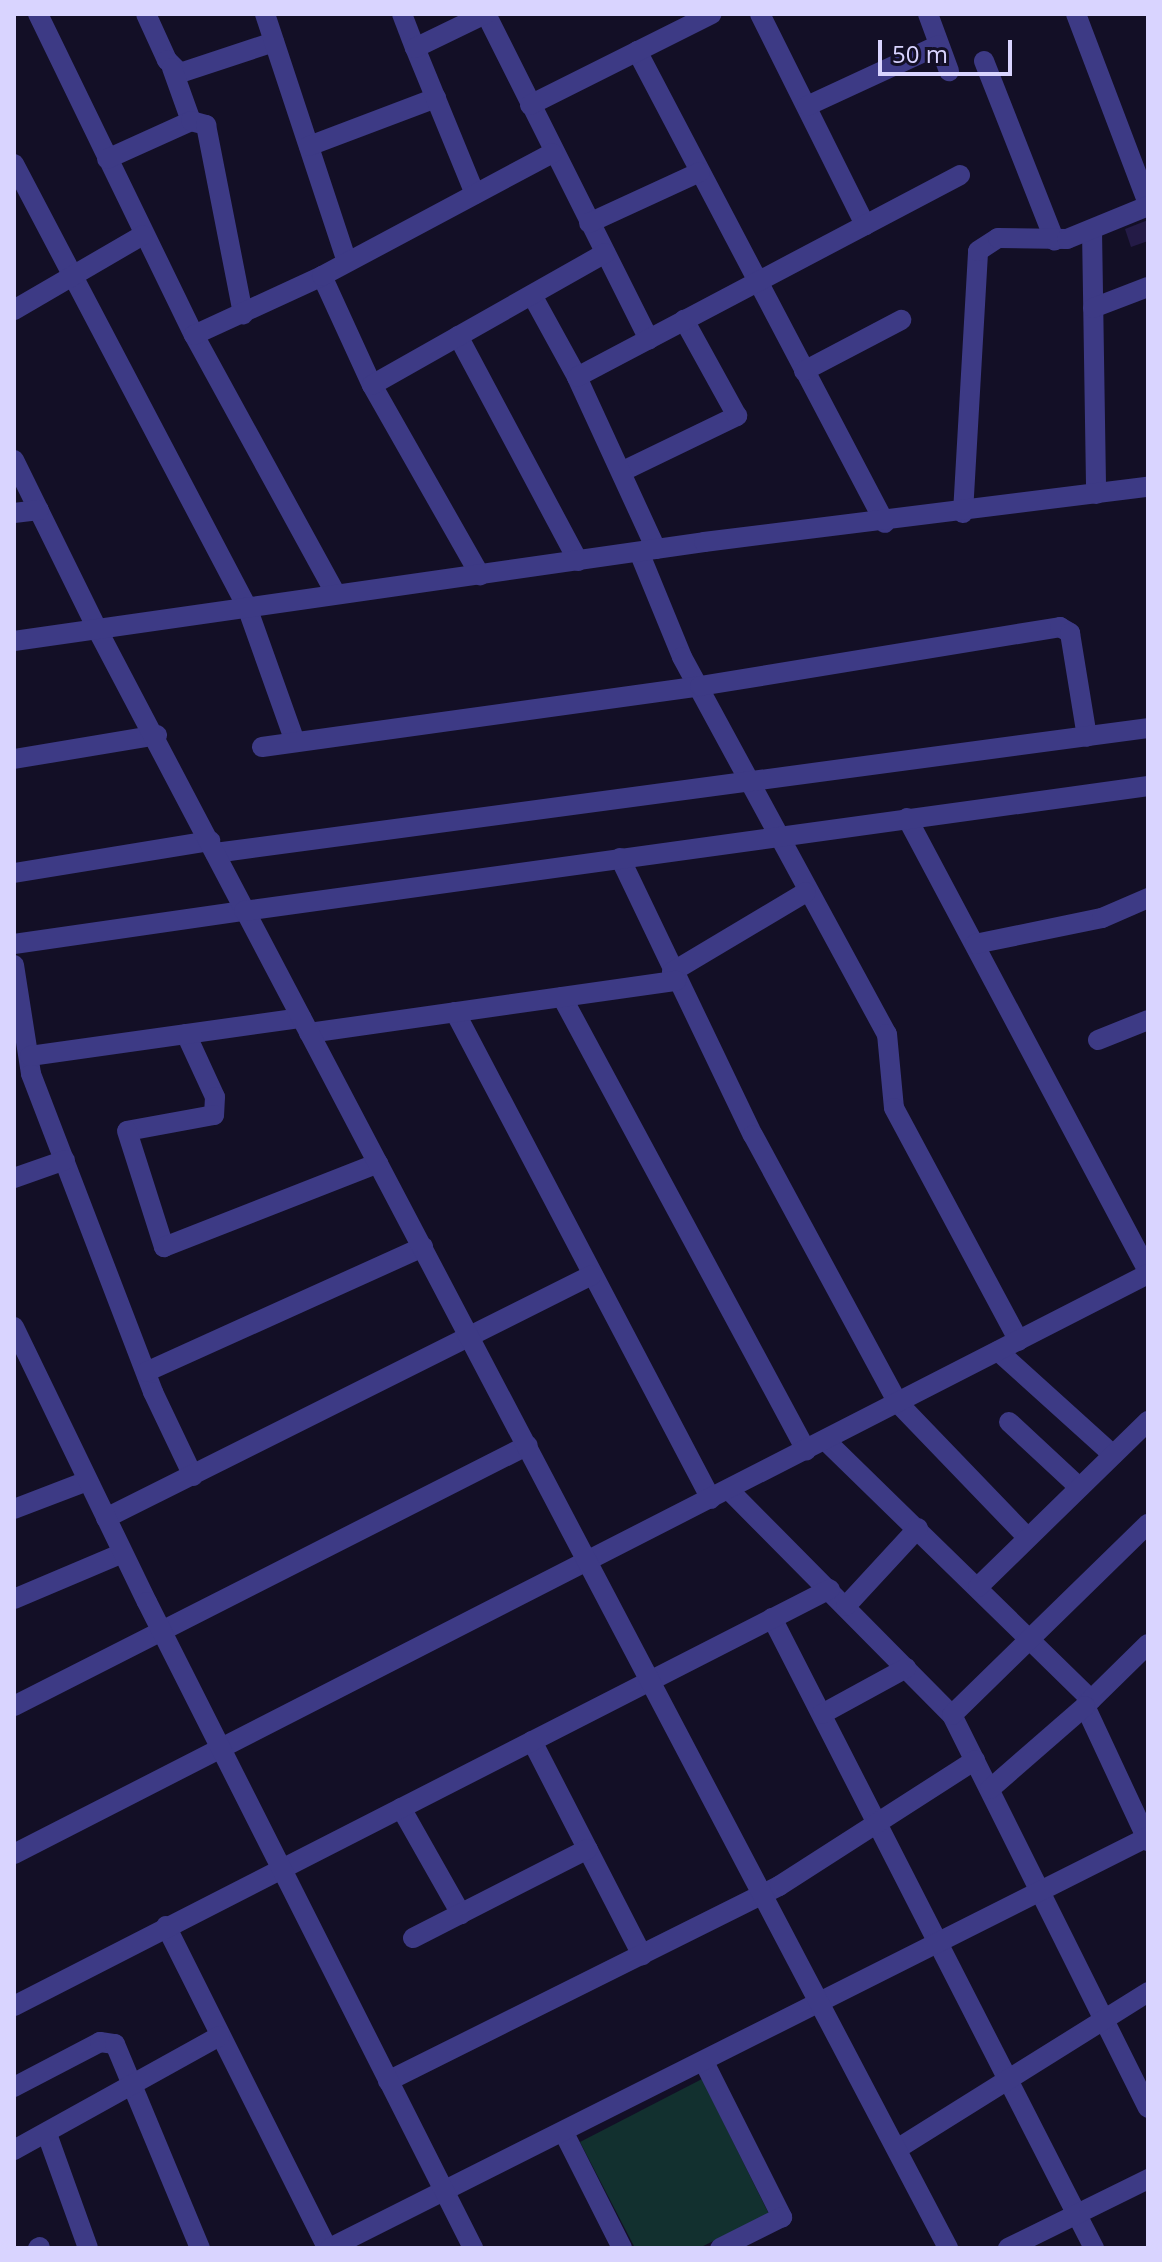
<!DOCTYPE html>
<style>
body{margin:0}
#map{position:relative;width:1162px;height:2262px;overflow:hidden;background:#130f26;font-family:"Open Sans",sans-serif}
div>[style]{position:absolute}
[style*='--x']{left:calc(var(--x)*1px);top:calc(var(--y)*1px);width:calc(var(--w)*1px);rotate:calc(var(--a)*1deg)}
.green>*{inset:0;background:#12302f}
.building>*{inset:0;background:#241b47}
.minor>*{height:20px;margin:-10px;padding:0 10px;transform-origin:10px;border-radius:10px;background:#3d3a85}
.tertiary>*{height:20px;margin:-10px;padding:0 10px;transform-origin:10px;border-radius:10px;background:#3d3a85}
span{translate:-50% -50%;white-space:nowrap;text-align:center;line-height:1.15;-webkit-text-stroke:6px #130f26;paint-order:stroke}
.frame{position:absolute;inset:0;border:16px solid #d9d4ff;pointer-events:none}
.scale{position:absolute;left:878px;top:40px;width:134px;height:36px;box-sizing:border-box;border:4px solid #d9d4ff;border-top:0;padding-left:10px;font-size:24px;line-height:28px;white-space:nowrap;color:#d9d4ff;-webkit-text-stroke:6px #130f26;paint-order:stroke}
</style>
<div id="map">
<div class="green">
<div style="clip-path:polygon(702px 2079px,769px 2214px,699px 2248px,635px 2248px,580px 2142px)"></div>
</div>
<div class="building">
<div style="clip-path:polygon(1148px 220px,1148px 241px,1131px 247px,1125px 229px)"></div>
</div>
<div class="minor">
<div style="--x:38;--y:14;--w:357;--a:64.1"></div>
<div style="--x:194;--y:335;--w:294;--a:61.3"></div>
<div style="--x:146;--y:14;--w:51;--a:65.5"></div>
<div style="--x:167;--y:60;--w:18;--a:45"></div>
<div style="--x:180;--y:73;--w:99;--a:-18.3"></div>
<div style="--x:265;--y:14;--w:261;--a:71.7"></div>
<div style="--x:402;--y:14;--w:36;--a:69"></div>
<div style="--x:486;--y:14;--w:364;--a:63.4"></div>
<div style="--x:760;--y:14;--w:236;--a:63.5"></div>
<div style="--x:928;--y:14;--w:61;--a:69.8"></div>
<div style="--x:1076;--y:14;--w:203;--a:69.2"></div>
<div style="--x:637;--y:51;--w:533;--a:62.28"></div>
<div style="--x:984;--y:61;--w:193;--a:68.5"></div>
<div style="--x:172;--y:68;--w:56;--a:70.3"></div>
<div style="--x:530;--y:105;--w:203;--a:-26.6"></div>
<div style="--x:807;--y:106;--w:145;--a:-24.8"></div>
<div style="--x:309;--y:146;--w:136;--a:-20.7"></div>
<div style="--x:107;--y:159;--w:92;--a:-24.3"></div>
<div style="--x:191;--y:121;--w:16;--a:15"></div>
<div style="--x:206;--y:125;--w:193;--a:78.9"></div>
<div style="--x:14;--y:164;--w:501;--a:62.26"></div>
<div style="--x:247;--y:607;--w:143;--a:70.4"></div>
<div style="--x:475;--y:194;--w:158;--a:-112.3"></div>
<div style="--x:415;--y:48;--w:78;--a:-25.9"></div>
<div style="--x:589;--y:223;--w:122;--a:-24.7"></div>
<div style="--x:1092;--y:230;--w:264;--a:89.1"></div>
<div style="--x:322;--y:276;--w:120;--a:65.4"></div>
<div style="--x:372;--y:385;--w:219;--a:60.4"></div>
<div style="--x:532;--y:295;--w:94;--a:61.2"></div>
<div style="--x:1093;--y:308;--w:59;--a:-20.9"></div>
<div style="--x:14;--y:310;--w:149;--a:-30.2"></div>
<div style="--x:194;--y:335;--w:141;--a:-24.7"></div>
<div style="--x:322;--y:276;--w:261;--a:-28.1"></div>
<div style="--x:458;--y:336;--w:255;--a:61.9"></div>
<div style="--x:804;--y:371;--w:110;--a:-27.7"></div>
<div style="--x:372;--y:385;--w:268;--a:-29.5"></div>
<div style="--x:14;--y:460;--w:188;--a:63.8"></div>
<div style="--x:623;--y:471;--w:127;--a:-25.8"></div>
<div style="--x:737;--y:416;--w:110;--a:-118.9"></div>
<div style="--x:14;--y:513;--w:25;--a:-7"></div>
<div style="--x:963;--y:513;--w:262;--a:-86.7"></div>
<div style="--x:978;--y:251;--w:24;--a:-33"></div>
<div style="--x:998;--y:238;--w:69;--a:0.8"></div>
<div style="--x:1067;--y:239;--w:87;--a:-22.2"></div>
<div style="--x:656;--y:549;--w:189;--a:-114.7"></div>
<div style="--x:577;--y:377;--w:433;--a:-27.8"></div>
<div style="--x:639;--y:552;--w:113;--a:67.7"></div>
<div style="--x:682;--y:657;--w:429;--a:61.5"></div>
<div style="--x:887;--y:1034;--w:74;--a:84.6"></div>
<div style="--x:894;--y:1108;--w:264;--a:61.8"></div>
<div style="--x:262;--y:747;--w:442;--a:-7.9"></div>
<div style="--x:700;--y:686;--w:365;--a:-9.3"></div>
<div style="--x:1060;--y:627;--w:12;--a:31"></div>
<div style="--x:1070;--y:633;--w:105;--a:80.7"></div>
<div style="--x:14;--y:759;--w:145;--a:-9.5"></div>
<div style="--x:907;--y:818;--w:513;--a:61.99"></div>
<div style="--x:215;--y:853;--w:941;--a:-7.63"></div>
<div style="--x:620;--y:858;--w:307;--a:64.4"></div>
<div style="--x:753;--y:1135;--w:305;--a:61.6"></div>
<div style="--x:898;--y:1403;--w:186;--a:46.1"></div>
<div style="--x:14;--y:873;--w:199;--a:-9.3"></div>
<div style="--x:14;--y:944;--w:232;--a:-8.2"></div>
<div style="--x:975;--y:944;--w:130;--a:-11.6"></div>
<div style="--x:1102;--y:918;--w:50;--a:-23.5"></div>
<div style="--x:14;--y:965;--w:110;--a:81.1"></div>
<div style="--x:31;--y:1074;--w:341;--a:69"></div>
<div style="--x:153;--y:1392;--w:93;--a:64.5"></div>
<div style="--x:672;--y:972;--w:156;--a:-30.8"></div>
<div style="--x:562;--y:997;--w:515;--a:61.69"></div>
<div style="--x:455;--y:1012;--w:550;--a:62.27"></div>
<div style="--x:309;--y:1033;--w:371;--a:-8.1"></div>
<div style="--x:186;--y:1034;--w:69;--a:65.3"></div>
<div style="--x:215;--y:1097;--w:18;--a:93"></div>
<div style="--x:214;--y:1115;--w:88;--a:169.6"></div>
<div style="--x:127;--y:1131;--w:122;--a:72.3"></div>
<div style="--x:164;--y:1247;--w:230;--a:-21.4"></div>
<div style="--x:1098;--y:1040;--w:54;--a:-21.8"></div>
<div style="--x:30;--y:1056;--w:274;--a:-8"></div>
<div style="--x:14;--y:1178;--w:54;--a:-19.4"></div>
<div style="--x:998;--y:1351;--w:155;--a:42.1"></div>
<div style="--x:146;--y:1372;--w:304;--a:-24.3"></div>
<div style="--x:1009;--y:1422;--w:96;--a:42.9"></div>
<div style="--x:825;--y:1440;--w:372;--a:44.3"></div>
<div style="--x:729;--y:1490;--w:317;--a:45.3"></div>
<div style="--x:952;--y:1715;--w:439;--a:63.5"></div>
<div style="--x:14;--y:1509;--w:78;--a:-21"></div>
<div style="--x:106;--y:1518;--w:543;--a:-26.57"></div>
<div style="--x:978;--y:1587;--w:238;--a:-44.3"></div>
<div style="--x:14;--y:1599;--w:118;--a:-22.9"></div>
<div style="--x:846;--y:1606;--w:106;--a:-47.3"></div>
<div style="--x:772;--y:1618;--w:708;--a:62.93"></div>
<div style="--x:1148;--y:1644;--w:88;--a:135.5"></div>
<div style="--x:1085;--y:1706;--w:149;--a:65"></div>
<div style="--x:14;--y:1706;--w:576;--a:-26.92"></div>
<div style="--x:822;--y:1714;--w:96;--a:-28.7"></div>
<div style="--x:952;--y:1715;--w:274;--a:-44.3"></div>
<div style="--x:532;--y:1741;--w:241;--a:62.8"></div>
<div style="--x:990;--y:1789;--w:126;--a:-41.1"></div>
<div style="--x:401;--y:1808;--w:122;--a:60.5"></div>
<div style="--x:14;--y:1854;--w:1274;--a:-27.09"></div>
<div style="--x:166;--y:1926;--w:360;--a:63.4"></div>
<div style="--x:413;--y:1938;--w:196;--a:-27"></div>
<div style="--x:14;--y:2006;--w:916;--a:-27.07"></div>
<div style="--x:704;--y:2062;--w:174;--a:63.3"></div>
<div style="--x:782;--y:2217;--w:69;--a:153.4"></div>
<div style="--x:388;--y:2081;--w:437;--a:-26.5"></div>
<div style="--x:779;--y:1886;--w:233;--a:-32.7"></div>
<div style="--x:14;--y:2087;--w:97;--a:-27.6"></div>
<div style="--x:100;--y:2042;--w:15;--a:8"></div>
<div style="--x:115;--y:2044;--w:221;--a:67.4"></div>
<div style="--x:564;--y:2133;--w:129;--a:63.2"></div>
<div style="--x:47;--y:2134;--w:121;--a:70.2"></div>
<div style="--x:897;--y:2149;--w:296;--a:-32"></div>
<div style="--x:14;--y:2150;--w:235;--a:-29"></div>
<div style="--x:38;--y:2248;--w:2;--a:-27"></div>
<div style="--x:330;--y:2248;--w:915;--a:-26.68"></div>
<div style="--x:1008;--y:2248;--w:156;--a:-26.2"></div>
</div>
<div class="tertiary">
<div style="--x:97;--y:629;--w:1829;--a:62.27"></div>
<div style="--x:14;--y:641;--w:697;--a:-8.16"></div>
<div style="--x:704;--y:542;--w:447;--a:-7.1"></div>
<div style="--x:244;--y:911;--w:913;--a:-7.87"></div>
<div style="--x:14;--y:1327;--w:305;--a:64.2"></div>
<div style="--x:147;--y:1602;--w:724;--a:63.22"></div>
</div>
<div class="frame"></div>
<div class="scale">50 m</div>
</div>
